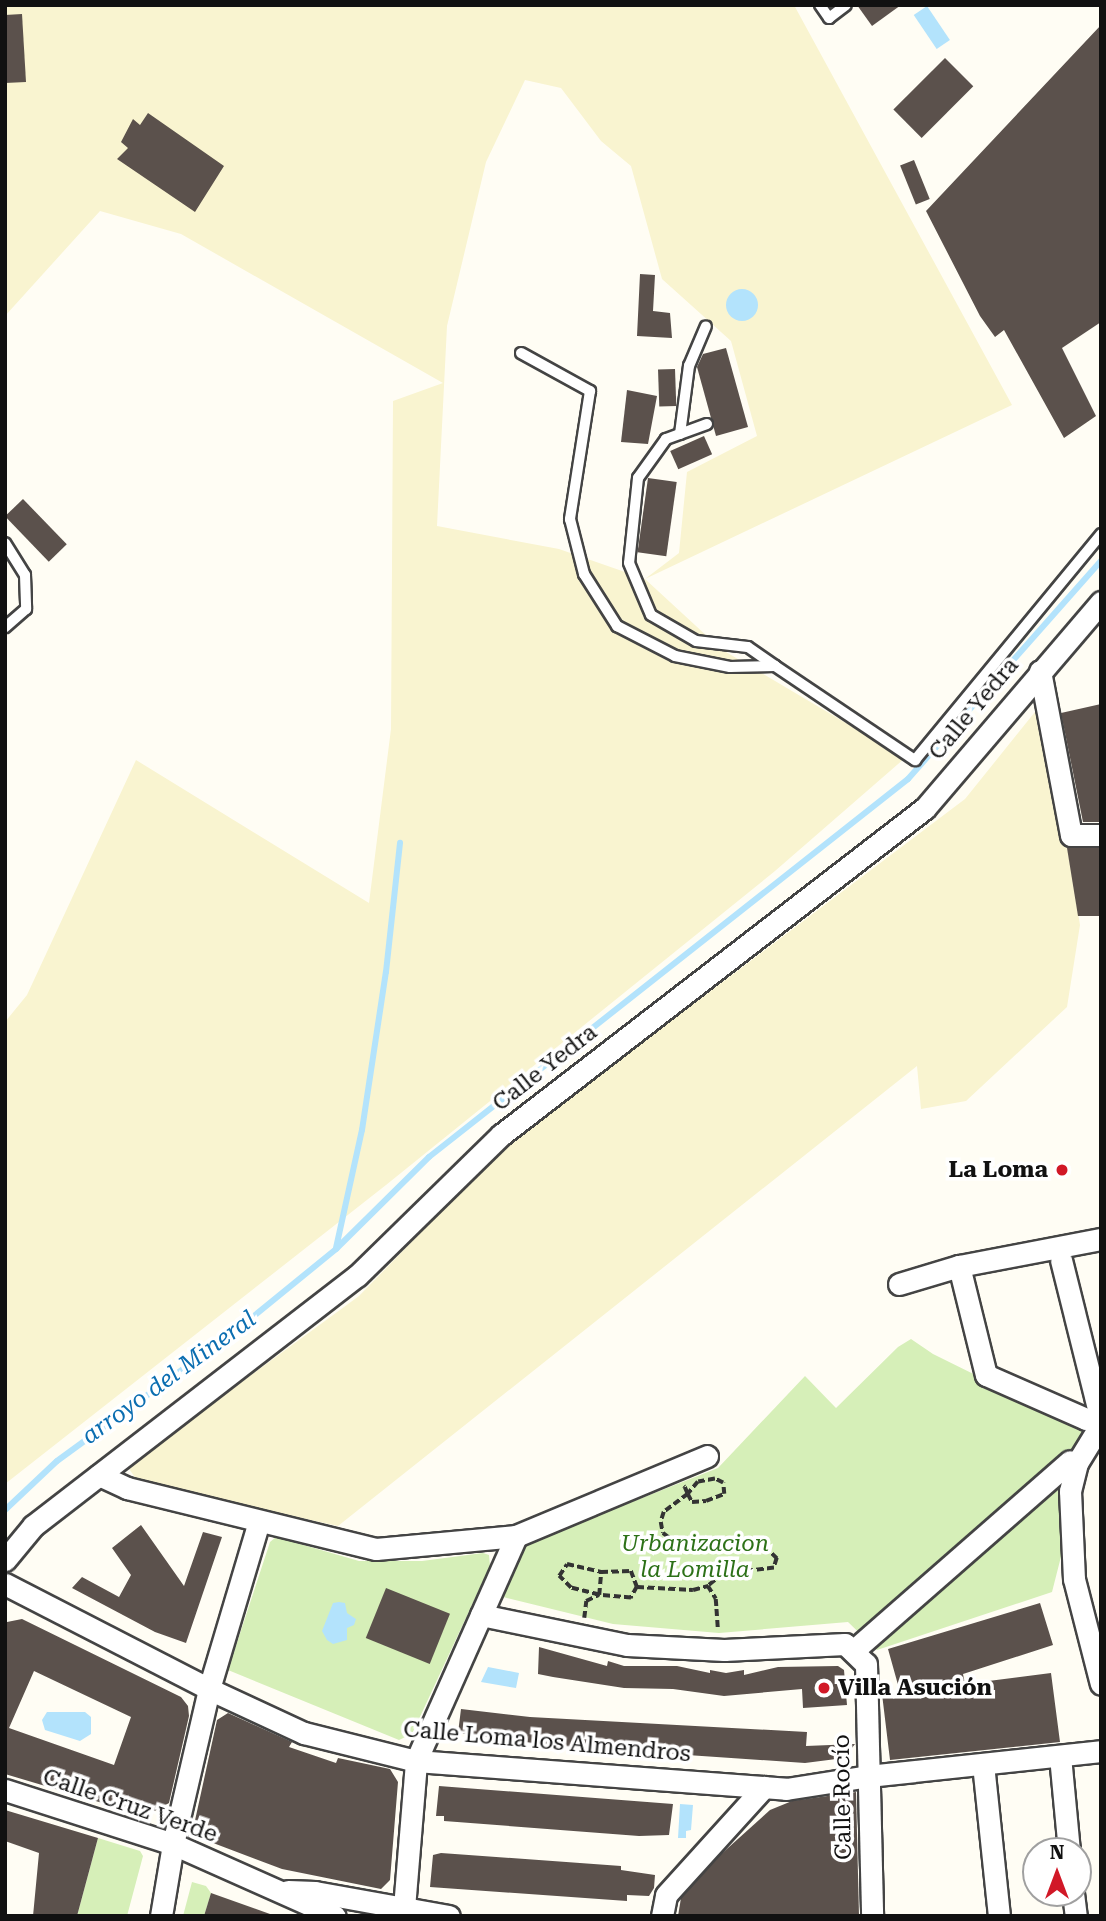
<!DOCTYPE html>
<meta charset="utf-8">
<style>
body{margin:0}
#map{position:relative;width:1106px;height:1921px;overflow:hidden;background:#fffdf4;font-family:"Roboto Serif",serif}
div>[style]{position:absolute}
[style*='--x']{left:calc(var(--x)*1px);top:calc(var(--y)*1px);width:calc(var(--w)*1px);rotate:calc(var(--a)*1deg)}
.farmland>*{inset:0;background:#f9f4d0}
.green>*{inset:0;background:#d6efb8}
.water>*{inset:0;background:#b3e3fc;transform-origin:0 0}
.round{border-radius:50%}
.stream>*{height:6px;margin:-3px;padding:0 3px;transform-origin:3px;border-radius:3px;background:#b3e3fc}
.building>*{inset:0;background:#5b514c;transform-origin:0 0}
.path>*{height:3.5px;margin-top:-1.75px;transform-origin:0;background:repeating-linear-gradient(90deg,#333 0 7px,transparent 0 10.5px)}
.roads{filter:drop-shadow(2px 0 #444) drop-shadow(-2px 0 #444) drop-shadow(0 2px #444) drop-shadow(0 -2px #444)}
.service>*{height:10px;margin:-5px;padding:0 5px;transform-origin:5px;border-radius:5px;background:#fff}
.minor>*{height:21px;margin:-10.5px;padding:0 10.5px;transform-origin:10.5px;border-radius:10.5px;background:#fff}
.dots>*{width:19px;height:19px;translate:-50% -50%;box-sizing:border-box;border:4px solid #fff;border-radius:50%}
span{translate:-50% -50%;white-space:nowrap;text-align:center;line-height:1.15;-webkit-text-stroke:7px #fff;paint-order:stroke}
.street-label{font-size:23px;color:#111}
.poi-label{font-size:23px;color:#111;font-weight:700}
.right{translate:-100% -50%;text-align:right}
.left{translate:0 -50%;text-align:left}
.park-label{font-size:23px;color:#2d7118;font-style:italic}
.water-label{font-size:24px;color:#0b6eb1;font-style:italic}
.frame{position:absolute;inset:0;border:7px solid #111;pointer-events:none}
.north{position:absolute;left:1022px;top:1837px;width:70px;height:70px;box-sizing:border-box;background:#fff;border:2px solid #a0a0a0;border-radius:50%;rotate:0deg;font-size:19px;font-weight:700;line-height:28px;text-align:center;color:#111}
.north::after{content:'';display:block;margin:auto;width:24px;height:32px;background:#d11827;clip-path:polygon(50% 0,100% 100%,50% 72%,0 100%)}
</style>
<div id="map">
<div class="farmland">
<div style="clip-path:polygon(evenodd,5px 5px,794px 5px,1012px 405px,645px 579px,721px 649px,905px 758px,775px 871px,386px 1185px,5px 1484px,5px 1022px,27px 995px,136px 760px,369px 903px,391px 729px,393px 401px,443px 383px,181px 234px,100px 211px,5px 316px,5px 5px,525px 80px,561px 88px,601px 141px,631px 166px,662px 279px,731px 341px,757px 436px,687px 472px,679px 553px,645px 579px,559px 549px,437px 526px,447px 326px,486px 162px,525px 80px)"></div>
<div style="clip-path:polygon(1043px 702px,1080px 925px,1067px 1007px,966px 1101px,921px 1109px,917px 1066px,338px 1526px,139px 1483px,127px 1466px,359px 1296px,504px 1147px,965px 799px)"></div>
</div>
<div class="green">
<div style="clip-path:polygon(911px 1339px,933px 1354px,1087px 1430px,1066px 1537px,1052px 1592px,877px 1650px,848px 1622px,719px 1633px,613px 1624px,503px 1597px,520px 1546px,718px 1468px,805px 1376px,836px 1408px,898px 1347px)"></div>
<div style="clip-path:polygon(276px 1537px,359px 1561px,422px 1561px,483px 1553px,489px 1555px,490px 1566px,412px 1734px,399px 1740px,228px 1670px,270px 1542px)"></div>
<div style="clip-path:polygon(98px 1838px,140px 1851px,143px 1856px,127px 1916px,77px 1916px)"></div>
<div style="clip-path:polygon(192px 1882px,206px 1886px,211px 1893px,204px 1916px,183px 1916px)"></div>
</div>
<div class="water">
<div style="left:927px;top:6px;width:41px;height:16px;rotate:56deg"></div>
<div class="round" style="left:726px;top:289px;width:32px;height:32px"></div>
<div style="clip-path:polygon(339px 1602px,345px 1603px,347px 1613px,356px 1619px,354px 1625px,347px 1628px,347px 1640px,333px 1644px,327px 1640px,322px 1631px,333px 1603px)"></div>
<div style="clip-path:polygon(488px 1667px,519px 1673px,516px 1688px,481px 1682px)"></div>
<div style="clip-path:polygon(47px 1712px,85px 1712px,91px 1717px,91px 1734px,80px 1741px,45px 1730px,42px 1720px)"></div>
<div style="clip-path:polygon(680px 1804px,693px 1805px,691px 1830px,686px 1831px,686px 1838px,678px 1838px)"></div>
</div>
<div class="stream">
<div style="--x:336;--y:1248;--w:121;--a:-77.6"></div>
<div style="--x:362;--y:1130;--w:160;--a:-81.4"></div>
<div style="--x:386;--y:972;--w:130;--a:-83.8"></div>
<div style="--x:5;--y:1510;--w:71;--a:-43.3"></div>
<div style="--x:57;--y:1461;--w:224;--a:-36.1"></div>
<div style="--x:238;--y:1329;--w:127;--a:-39.2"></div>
<div style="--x:336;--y:1249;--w:131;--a:-44.7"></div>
<div style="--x:429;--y:1157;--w:610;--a:-38.28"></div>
<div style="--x:908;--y:779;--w:291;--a:-48.5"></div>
</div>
<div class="building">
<div style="clip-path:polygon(857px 5px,901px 5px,872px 26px)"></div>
<div style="clip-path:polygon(22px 14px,26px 82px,5px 83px,5px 15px)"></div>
<div style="clip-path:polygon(1101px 25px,1101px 322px,1062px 348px,1096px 416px,1064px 438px,1004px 330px,995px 337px,980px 316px,926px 211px)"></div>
<div style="left:945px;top:58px;width:40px;height:73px;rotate:45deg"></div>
<div style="clip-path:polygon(148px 113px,224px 166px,195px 212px,117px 159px,128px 148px,121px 142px,133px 119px,140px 125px)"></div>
<div style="left:914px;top:160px;width:42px;height:15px;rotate:68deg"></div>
<div style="clip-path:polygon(640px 274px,655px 275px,653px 311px,670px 313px,672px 338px,637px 336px)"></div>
<div style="clip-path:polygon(726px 348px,748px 427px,716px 436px,697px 367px,703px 354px)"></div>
<div style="left:675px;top:369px;width:37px;height:17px;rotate:88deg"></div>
<div style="clip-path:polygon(627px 390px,657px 396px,648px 444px,621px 442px)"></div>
<div style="left:704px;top:436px;width:20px;height:37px;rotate:66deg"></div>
<div style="left:648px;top:478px;width:29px;height:75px;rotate:8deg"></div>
<div style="left:23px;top:499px;width:63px;height:25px;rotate:46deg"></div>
<div style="clip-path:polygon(1101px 704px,1101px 822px,1083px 822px,1061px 713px)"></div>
<div style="clip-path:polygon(1067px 848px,1101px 848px,1101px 916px,1078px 916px)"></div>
<div style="clip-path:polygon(141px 1525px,184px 1586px,203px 1532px,222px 1537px,186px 1643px,155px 1632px,72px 1588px,82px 1577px,119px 1597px,131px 1575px,112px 1548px)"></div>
<div style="left:386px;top:1588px;width:69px;height:54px;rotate:22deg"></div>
<div style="clip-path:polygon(1040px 1603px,1053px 1645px,963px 1674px,965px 1684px,1051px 1673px,1060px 1742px,890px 1760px,882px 1694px,900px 1692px,888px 1649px)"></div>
<div style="clip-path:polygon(evenodd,22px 1619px,181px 1697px,188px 1706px,189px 1716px,169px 1803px,146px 1816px,5px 1774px,5px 1627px,7px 1622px,22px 1619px,34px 1671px,131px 1717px,114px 1765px,9px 1728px,34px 1671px)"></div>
<div style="clip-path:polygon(539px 1647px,607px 1666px,608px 1661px,624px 1666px,677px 1666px,710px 1673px,710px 1670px,726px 1673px,744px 1670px,744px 1675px,778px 1667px,838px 1666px,844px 1670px,847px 1705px,803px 1708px,802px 1689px,724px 1696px,673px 1689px,624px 1688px,553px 1677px,538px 1674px)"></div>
<div style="clip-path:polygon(461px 1709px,530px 1717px,807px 1732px,806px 1746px,855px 1744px,844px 1758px,805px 1763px,541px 1745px,458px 1733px)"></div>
<div style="clip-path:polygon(228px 1713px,292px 1742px,289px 1747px,336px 1763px,338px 1758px,390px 1769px,398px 1782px,390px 1880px,381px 1889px,282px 1869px,200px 1838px,194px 1825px,217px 1720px)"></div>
<div style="clip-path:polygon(439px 1786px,673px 1804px,669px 1835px,639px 1836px,444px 1821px,444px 1816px,436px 1816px)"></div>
<div style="clip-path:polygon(856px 1792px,859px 1916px,678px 1916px,681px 1898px,719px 1856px,770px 1810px,792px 1801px)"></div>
<div style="clip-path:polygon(5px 1810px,98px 1838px,77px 1916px,33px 1916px,39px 1853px,5px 1841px)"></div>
<div style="clip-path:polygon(441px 1853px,621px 1866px,621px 1870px,655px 1875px,654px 1888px,649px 1896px,627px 1895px,627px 1901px,430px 1887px,433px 1855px)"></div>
<div style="clip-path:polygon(211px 1893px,270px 1914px,269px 1916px,204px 1916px)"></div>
</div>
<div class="path">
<div style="--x:684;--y:1486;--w:1;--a:45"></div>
<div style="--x:685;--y:1487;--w:8;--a:67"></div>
<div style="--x:688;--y:1494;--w:9;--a:63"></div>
<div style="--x:692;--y:1502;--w:14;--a:-4"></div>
<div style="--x:706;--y:1501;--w:19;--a:-21"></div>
<div style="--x:724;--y:1494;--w:11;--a:-95"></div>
<div style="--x:723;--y:1483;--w:9;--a:-153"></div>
<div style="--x:715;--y:1479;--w:17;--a:170"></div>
<div style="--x:698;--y:1482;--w:16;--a:130"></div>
<div style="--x:688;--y:1494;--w:30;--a:143"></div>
<div style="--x:664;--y:1512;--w:10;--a:107"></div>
<div style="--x:661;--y:1522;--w:11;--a:80"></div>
<div style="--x:663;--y:1533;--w:15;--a:37"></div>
<div style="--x:675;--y:1542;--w:82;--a:-2.1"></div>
<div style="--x:757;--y:1539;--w:28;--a:44"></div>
<div style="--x:777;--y:1558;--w:10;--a:107"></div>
<div style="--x:774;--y:1568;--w:51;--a:173.3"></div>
<div style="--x:723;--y:1574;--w:19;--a:141"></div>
<div style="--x:708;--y:1586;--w:15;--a:58"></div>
<div style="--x:716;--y:1599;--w:31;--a:86"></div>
<div style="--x:637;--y:1587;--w:13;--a:119"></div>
<div style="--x:631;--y:1598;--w:32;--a:-175"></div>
<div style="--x:599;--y:1595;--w:29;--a:-166"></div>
<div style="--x:571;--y:1588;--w:17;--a:-135"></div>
<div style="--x:559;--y:1576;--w:14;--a:-56"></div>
<div style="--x:567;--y:1564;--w:35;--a:13"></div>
<div style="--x:601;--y:1572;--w:30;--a:-2"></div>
<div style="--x:631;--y:1571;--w:17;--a:69"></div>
<div style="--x:637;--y:1587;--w:56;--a:3.1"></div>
<div style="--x:693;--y:1590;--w:16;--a:-15"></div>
<div style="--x:584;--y:1618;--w:17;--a:-83"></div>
<div style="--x:586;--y:1601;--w:14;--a:-25"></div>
<div style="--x:599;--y:1595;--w:23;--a:-85"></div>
</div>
<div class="roads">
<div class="service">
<div style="--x:820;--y:5;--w:16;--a:55"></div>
<div style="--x:829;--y:18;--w:21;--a:-37"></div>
<div style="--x:521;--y:353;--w:79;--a:28.8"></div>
<div style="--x:590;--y:391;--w:130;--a:98.9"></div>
<div style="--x:570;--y:519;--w:57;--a:75.7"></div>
<div style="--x:584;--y:574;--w:62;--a:57.6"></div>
<div style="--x:617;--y:626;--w:65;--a:27.3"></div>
<div style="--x:675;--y:656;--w:56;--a:11.3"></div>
<div style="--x:730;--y:667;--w:45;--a:-1.3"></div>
<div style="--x:775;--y:666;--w:169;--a:33.9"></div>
<div style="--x:915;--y:760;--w:293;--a:-50.5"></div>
<div style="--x:707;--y:424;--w:44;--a:159.9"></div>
<div style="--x:666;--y:439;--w:48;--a:125.7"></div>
<div style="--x:638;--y:478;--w:85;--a:96"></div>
<div style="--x:629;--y:563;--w:56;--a:67.1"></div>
<div style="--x:651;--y:615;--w:52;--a:30"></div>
<div style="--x:696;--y:641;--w:52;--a:6.6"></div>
<div style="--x:748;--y:647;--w:33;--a:35"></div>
<div style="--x:680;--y:434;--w:69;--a:-82.5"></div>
<div style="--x:689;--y:366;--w:43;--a:-67"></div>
<div style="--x:5;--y:543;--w:38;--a:58"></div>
<div style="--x:25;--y:575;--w:34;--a:88"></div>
<div style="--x:26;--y:609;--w:28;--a:139"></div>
</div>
<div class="minor">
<div style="--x:1040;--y:671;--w:167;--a:79.3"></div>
<div style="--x:1071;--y:835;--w:30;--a:0"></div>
<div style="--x:1061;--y:1260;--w:166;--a:76"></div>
<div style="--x:959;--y:1266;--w:112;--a:76.1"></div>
<div style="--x:986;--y:1375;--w:109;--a:23.7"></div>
<div style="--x:1086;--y:1419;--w:15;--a:0"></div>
<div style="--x:899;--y:1284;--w:63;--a:-16.7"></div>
<div style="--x:959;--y:1266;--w:145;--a:-10.8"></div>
<div style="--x:1101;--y:1424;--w:46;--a:121.6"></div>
<div style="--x:1077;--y:1463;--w:29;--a:104"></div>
<div style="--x:1070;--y:1491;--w:88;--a:87.4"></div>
<div style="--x:1074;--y:1579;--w:108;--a:75.6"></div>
<div style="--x:99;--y:1475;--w:31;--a:25"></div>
<div style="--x:127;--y:1488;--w:256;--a:13.8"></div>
<div style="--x:376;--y:1549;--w:141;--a:-5.3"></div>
<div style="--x:516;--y:1536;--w:207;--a:-22.7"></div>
<div style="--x:5;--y:1560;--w:44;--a:-50.5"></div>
<div style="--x:33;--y:1526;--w:409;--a:-37.7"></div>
<div style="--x:357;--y:1276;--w:202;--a:-44.4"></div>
<div style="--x:501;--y:1135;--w:535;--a:-37.64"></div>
<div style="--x:925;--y:808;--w:271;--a:-49.5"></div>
<div style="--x:5;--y:1584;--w:229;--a:27.2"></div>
<div style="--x:209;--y:1689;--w:105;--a:24.9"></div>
<div style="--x:304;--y:1733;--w:115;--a:14"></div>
<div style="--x:416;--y:1761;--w:371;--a:4.3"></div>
<div style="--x:786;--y:1789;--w:83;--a:-9"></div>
<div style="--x:868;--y:1776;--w:234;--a:-6.1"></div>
<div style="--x:481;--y:1615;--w:149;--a:11.6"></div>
<div style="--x:627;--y:1645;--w:97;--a:3"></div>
<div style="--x:724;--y:1650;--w:121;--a:-2.8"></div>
<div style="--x:845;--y:1644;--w:29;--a:44"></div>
<div style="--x:866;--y:1664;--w:252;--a:88.6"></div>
<div style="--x:853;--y:1651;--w:288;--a:-41.2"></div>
<div style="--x:1060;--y:1756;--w:95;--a:84.6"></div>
<div style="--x:983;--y:1764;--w:153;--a:84"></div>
<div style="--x:5;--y:1790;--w:176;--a:17.8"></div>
<div style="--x:173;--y:1844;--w:177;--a:24"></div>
<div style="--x:288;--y:1891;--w:27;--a:2"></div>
<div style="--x:315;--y:1892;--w:136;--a:10.2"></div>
<div style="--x:1073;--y:1893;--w:23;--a:83"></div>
<div style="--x:404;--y:1908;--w:147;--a:-85.3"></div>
<div style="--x:416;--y:1761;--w:246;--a:-66"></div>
<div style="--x:161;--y:1916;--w:73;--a:-80.5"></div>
<div style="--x:173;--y:1844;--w:159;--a:-76.9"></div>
<div style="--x:209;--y:1689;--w:175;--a:-73.4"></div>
<div style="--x:662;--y:1916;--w:21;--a:-79"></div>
<div style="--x:666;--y:1895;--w:146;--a:-47.8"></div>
</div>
</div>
<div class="dots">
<div style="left:1062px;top:1170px;background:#d11827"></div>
<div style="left:824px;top:1688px;background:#d11827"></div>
</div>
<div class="street-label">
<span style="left:974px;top:709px;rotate:-50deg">Calle Yedra</span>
<span style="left:545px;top:1068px;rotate:-38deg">Calle Yedra</span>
<span style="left:547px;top:1742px;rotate:5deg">Calle Loma los Almendros</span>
<span style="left:843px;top:1797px;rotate:-91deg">Calle Rocío</span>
<span style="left:130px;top:1806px;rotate:19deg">Calle Cruz Verde</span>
</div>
<div class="poi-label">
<span class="right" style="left:1048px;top:1170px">La Loma</span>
<span class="left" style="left:838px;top:1688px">Villa Asución</span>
</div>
<div class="park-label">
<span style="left:695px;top:1557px">Urbanizacion<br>la Lomilla</span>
</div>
<div class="water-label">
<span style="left:169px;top:1378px;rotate:-36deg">arroyo del Mineral</span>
</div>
<div class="frame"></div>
<div class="north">N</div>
</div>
